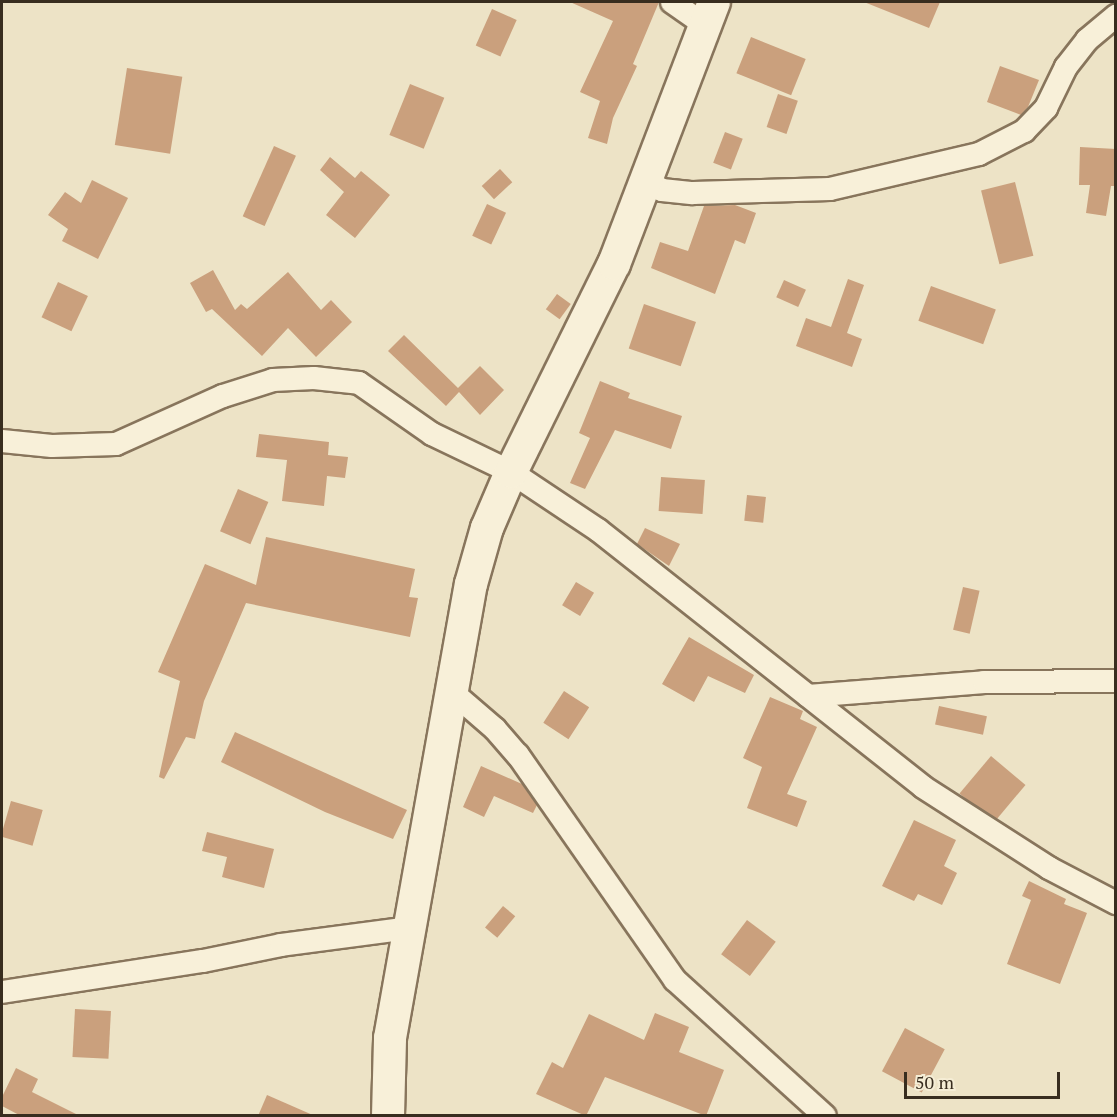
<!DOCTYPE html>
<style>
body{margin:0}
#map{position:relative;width:1117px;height:1117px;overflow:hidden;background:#ede3c6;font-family:"PT Serif",serif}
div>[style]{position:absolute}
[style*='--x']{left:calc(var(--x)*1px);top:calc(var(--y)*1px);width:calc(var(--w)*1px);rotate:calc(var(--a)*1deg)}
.building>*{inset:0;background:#caa07d;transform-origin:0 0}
.roads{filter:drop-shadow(2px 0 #88755c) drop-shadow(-2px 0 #88755c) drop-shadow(0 2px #88755c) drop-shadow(0 -2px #88755c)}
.minor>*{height:22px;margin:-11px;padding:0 11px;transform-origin:11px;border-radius:11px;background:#f8f0d9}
.secondary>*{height:32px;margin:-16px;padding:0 16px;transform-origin:16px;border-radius:16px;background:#f8f0d9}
span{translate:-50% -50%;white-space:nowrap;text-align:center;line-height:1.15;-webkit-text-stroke:4.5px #f5edd5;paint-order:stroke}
.frame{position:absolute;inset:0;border:3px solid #382d1f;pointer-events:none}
.scale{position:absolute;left:904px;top:1072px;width:156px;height:27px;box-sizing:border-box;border:3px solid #382d1f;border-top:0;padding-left:8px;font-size:18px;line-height:21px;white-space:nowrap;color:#382d1f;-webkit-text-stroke:4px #f5edd5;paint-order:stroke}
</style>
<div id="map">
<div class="building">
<div style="clip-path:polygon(570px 2px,659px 2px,633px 64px,637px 66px,613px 118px,607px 144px,588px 138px,600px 101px,580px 92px,613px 21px)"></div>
<div style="clip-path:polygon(864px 2px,940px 2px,929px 28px)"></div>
<div style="left:492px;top:9px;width:27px;height:40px;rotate:24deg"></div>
<div style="left:751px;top:37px;width:59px;height:39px;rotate:22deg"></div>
<div style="clip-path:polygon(1000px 66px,1039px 80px,1028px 107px,1021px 115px,987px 102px)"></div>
<div style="left:127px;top:68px;width:56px;height:78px;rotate:9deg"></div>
<div style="left:410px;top:84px;width:37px;height:55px;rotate:22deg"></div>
<div style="left:778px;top:94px;width:21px;height:35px;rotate:19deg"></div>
<div style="left:725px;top:132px;width:19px;height:33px;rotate:21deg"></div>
<div style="left:274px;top:146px;width:24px;height:77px;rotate:24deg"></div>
<div style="clip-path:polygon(1080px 147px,1116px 149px,1116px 186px,1111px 186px,1106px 216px,1086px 213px,1090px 185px,1079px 185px)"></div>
<div style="clip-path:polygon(330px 157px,355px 178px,361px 171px,390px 195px,355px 238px,326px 215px,344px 192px,320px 170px)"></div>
<div style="left:500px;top:169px;width:18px;height:25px;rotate:47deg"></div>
<div style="clip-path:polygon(92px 180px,128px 198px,98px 259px,62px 241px,68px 229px,48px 215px,65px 192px,81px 203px)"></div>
<div style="left:1015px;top:182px;width:76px;height:35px;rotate:76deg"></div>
<div style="left:487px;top:204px;width:21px;height:35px;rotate:25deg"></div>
<div style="clip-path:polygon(735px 205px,756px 213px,745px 244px,735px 240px,715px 294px,651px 268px,660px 242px,688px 251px,704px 206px)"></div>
<div style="clip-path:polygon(213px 270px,235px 310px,241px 304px,247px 309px,288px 272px,321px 310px,331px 300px,352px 322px,316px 357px,288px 328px,262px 356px,212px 309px,206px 312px,190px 283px)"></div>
<div style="clip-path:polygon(848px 279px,864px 285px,847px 333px,862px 339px,852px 367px,796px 346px,806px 318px,831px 327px)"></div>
<div style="left:784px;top:280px;width:24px;height:19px;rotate:24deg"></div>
<div style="left:58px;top:282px;width:33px;height:39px;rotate:25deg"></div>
<div style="left:931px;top:286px;width:69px;height:37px;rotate:20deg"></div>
<div style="left:557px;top:294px;width:17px;height:19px;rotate:36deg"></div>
<div style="left:644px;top:304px;width:55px;height:47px;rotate:19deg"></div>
<div style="clip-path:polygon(404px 335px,458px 388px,480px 366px,504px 390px,480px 415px,459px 392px,446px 406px,388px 351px)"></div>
<div style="clip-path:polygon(600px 381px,630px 393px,628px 398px,682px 416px,671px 449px,615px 430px,585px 489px,570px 483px,590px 438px,579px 433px)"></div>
<div style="clip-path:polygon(259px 434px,329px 442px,328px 455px,348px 457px,345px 478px,327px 476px,324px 506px,282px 501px,287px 460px,256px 457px)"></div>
<div style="left:661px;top:477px;width:44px;height:34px;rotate:4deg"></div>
<div style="left:238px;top:489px;width:33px;height:46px;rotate:23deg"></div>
<div style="left:747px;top:495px;width:19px;height:26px;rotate:6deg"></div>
<div style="clip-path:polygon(645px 528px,680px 544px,669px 566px,637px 544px)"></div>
<div style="clip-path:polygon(266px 537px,415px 569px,409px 597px,418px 598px,410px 637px,246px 603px,204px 701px,195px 739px,186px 737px,164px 779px,159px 777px,180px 681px,158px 672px,205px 564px,256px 585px)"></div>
<div style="left:576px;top:582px;width:21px;height:27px;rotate:31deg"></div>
<div style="left:963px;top:587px;width:17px;height:44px;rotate:13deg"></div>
<div style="clip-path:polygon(689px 637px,754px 675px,745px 693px,708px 676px,694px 702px,662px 684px)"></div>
<div style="left:564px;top:691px;width:30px;height:38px;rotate:33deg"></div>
<div style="clip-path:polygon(770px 697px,803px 711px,800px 719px,817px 727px,787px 794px,807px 801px,797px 827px,747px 808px,762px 767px,743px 758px)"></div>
<div style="left:939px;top:706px;width:49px;height:19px;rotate:12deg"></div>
<div style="clip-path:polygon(235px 732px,407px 810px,393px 839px,325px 812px,221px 762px)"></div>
<div style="left:991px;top:756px;width:45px;height:49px;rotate:40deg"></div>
<div style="clip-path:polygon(481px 766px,522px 784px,537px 805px,533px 813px,494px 796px,484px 817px,463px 807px)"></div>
<div style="left:11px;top:801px;width:33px;height:37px;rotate:16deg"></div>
<div style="clip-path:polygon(914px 820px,956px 840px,944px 866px,957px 873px,942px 905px,918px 894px,914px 901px,882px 886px)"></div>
<div style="clip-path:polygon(207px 832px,274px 849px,264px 888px,222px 877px,227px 857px,202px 851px)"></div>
<div style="clip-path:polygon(1029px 881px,1066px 899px,1064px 904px,1087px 913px,1060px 984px,1007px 964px,1031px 900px,1022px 896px)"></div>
<div style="left:503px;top:906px;width:16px;height:28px;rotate:40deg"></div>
<div style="left:747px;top:920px;width:36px;height:43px;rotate:37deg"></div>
<div style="left:75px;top:1009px;width:36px;height:48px;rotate:3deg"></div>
<div style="clip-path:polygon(655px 1013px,689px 1027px,679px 1052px,724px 1070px,706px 1116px,605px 1077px,586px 1116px,536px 1094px,552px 1062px,563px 1068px,589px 1014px,644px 1040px)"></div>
<div style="left:905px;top:1028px;width:45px;height:49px;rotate:28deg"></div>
<div style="clip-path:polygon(16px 1068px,38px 1079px,32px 1092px,80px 1116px,21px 1116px,2px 1106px,2px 1097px)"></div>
<div style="clip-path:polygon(267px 1095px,315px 1116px,258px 1116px)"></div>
</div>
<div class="roads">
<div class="minor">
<div style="--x:672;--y:2;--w:40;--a:34.9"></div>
<div style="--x:647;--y:180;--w:18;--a:34"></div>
<div style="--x:662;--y:190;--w:31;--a:6"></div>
<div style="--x:693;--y:193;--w:137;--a:-1.7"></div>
<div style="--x:830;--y:189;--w:153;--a:-13.2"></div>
<div style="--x:979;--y:154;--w:51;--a:-27.1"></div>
<div style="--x:1024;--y:131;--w:32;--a:-46"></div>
<div style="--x:1046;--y:108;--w:46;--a:-64"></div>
<div style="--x:1066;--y:67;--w:34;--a:-52"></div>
<div style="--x:1087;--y:40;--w:38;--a:-40"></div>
<div style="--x:2;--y:441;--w:50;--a:5.7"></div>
<div style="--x:52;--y:446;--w:64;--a:-1.8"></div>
<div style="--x:116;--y:444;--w:117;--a:-24.2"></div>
<div style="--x:223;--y:396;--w:52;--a:-17.7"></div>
<div style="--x:273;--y:380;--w:41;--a:-2.8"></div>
<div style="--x:314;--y:378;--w:45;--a:6.3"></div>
<div style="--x:359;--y:383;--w:89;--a:34.9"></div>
<div style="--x:432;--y:434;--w:88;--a:25.7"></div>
<div style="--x:511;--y:472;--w:105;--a:33.7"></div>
<div style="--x:598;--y:530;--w:414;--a:38.3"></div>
<div style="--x:923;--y:787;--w:150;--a:32.7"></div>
<div style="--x:1049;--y:868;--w:76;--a:27.6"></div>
<div style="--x:451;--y:691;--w:58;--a:40.8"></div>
<div style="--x:495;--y:729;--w:35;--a:49"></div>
<div style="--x:518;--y:755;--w:274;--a:55.1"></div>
<div style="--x:675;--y:980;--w:202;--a:42.2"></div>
<div style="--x:808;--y:696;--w:177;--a:-4.5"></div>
<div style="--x:984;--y:682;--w:132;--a:-0.4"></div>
<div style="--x:2;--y:992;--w:203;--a:-8.8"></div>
<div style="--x:203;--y:961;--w:80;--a:-11.6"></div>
<div style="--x:281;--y:945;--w:131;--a:-7.5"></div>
</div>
<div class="secondary">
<div style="--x:388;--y:1116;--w:78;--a:-88.5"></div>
<div style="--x:390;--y:1038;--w:461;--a:-79.9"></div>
<div style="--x:471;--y:584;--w:58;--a:-74.1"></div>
<div style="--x:487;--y:528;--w:61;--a:-66.8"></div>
<div style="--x:511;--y:472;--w:232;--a:-63.7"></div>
<div style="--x:614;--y:264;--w:280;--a:-69.1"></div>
</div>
</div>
<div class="frame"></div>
<div class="scale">50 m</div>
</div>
